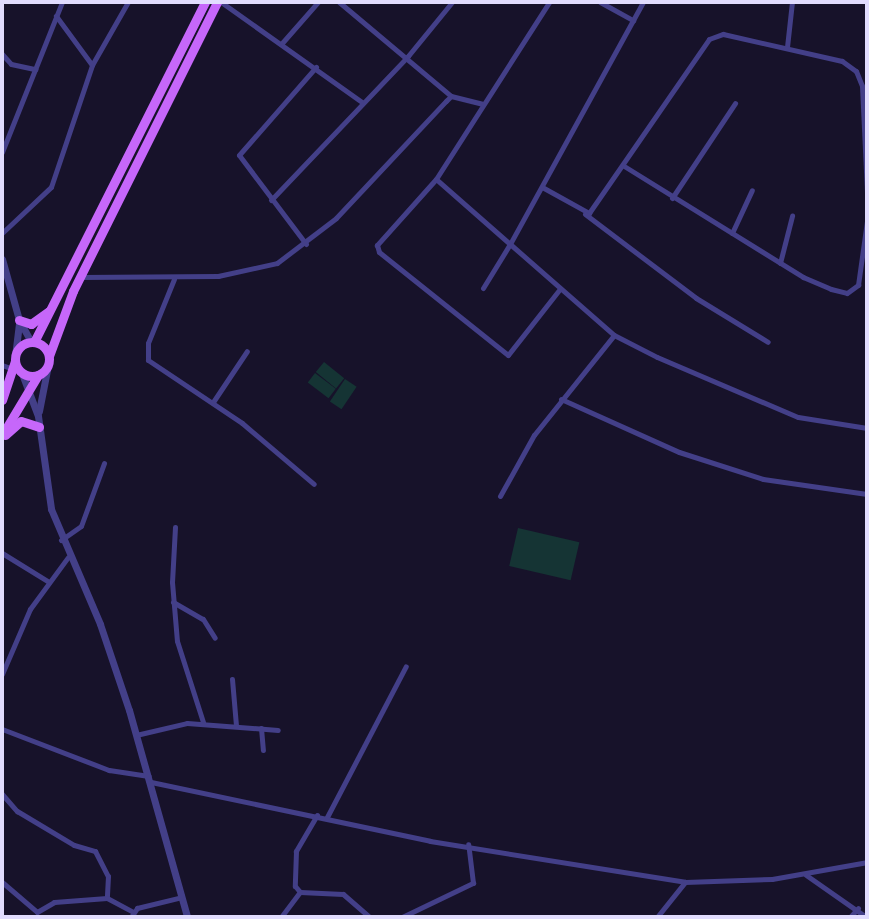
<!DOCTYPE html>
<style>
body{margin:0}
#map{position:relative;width:869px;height:919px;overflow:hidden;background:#17122a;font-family:Roboto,sans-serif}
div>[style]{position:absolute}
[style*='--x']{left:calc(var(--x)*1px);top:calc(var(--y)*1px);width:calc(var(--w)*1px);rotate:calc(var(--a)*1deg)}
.green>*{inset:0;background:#153434;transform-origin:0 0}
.minor>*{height:5px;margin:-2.5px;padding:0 2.5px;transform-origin:2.5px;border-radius:2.5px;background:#433f88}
.tertiary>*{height:7px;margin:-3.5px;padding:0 3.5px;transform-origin:3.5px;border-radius:3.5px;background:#433f88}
.primary>*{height:9px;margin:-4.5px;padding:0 4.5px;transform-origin:4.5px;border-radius:4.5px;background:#c667fa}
.primary>.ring{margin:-4.5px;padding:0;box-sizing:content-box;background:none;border:9px solid #c667fa;border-radius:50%}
span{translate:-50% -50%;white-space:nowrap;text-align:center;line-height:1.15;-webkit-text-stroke:7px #17122a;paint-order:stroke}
.frame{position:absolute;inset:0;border:4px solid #e1dcfe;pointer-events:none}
</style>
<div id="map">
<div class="green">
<div style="left:324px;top:362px;width:26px;height:13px;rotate:39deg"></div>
<div style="left:315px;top:373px;width:26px;height:12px;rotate:37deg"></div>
<div style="left:345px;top:379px;width:14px;height:27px;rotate:34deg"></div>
<div style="left:518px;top:528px;width:63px;height:39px;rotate:13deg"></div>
</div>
<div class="minor">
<div style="--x:221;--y:2;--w:174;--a:35.4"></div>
<div style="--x:339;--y:2;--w:146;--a:40"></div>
<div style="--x:600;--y:2;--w:38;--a:29"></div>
<div style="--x:643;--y:2;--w:276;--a:118.8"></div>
<div style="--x:510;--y:244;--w:138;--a:41.2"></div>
<div style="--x:614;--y:335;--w:48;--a:27.1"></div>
<div style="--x:657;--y:357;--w:153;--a:23.1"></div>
<div style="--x:798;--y:417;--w:70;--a:9.1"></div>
<div style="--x:282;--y:43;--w:55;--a:-48.7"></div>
<div style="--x:787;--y:47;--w:45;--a:-83.7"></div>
<div style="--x:2;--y:54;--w:13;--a:48"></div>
<div style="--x:11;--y:64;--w:25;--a:12"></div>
<div style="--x:92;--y:65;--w:73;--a:-60.3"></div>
<div style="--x:2;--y:152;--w:162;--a:-68.2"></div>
<div style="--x:624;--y:166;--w:211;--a:31.8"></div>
<div style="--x:803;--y:277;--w:30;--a:23"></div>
<div style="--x:831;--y:289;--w:16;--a:14"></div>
<div style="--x:847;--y:293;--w:14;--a:-36"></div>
<div style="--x:858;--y:285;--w:65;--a:-82"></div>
<div style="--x:436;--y:179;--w:89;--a:131.8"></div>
<div style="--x:377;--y:245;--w:7;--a:74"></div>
<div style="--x:379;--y:252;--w:165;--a:38.6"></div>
<div style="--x:508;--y:355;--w:83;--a:-51.9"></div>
<div style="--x:542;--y:187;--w:54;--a:29"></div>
<div style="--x:589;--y:213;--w:211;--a:-55.4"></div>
<div style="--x:709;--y:39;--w:15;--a:-20"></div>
<div style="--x:723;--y:34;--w:122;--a:12.8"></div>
<div style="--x:842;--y:61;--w:17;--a:36"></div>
<div style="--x:856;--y:71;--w:16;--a:68"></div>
<div style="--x:862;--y:86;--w:106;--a:87.3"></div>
<div style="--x:672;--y:198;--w:114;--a:-56.4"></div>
<div style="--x:271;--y:200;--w:199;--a:-46.4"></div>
<div style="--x:408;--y:56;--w:70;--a:-50.8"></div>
<div style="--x:585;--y:214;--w:139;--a:37.1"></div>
<div style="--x:696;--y:298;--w:84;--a:31.4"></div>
<div style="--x:2;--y:233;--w:67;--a:-43.2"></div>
<div style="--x:51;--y:187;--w:129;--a:-71.4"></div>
<div style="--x:92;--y:65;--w:61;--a:-126.3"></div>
<div style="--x:732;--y:233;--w:47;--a:-65.1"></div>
<div style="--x:306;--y:244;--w:111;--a:-127"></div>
<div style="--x:239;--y:155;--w:117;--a:-48.8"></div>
<div style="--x:780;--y:263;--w:49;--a:-75.7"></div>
<div style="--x:80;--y:277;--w:138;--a:-0.4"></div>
<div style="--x:218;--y:276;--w:60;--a:-12.4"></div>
<div style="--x:277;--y:263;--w:74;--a:-37.3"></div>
<div style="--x:336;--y:218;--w:161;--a:-46.8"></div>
<div style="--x:446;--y:101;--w:7;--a:-45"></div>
<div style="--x:451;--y:96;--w:32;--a:14"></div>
<div style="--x:174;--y:279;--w:69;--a:112.1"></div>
<div style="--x:148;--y:343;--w:17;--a:90"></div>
<div style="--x:148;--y:360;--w:113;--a:33.8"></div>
<div style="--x:242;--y:423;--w:94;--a:40.3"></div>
<div style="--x:483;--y:288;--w:52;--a:-58.5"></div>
<div style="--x:510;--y:244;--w:98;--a:-138.7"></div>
<div style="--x:436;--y:179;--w:210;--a:-57.4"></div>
<div style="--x:2;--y:365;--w:12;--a:20"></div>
<div style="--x:561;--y:399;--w:129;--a:24.2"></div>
<div style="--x:679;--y:452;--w:88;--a:17.8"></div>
<div style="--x:763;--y:479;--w:105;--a:8.2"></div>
<div style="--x:213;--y:402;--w:61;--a:-56.3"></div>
<div style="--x:500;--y:496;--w:70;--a:-60.9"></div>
<div style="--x:534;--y:435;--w:128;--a:-51.3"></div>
<div style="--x:175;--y:527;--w:55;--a:93.1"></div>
<div style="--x:172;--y:582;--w:59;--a:85.2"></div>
<div style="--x:177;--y:641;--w:85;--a:72.2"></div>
<div style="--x:61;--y:540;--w:24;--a:-35"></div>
<div style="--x:81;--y:526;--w:67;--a:-69.9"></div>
<div style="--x:2;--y:553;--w:55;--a:31.7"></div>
<div style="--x:173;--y:602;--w:34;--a:30"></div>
<div style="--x:203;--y:619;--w:22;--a:58"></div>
<div style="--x:2;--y:674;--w:71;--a:-66.7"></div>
<div style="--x:30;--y:609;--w:64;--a:-53.8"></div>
<div style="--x:232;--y:679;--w:47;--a:85.1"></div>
<div style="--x:261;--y:728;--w:22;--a:85"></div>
<div style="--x:2;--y:729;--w:115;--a:21"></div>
<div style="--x:109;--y:770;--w:40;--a:8.5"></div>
<div style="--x:136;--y:735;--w:52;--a:-13.2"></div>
<div style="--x:187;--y:723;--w:91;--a:4.4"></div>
<div style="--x:151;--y:782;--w:285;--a:11.9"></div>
<div style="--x:430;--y:841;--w:258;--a:9.1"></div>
<div style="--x:685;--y:882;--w:87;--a:-2"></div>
<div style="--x:772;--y:879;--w:97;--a:-10.1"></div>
<div style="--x:2;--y:794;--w:23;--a:49"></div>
<div style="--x:17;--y:811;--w:66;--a:30.8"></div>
<div style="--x:74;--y:845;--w:22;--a:16"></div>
<div style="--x:95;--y:851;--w:28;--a:63"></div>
<div style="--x:108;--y:876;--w:22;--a:93"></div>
<div style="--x:317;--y:815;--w:42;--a:120.3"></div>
<div style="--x:296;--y:851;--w:35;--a:92"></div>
<div style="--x:295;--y:886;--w:8;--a:50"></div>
<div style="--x:300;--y:892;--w:43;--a:2.7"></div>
<div style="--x:343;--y:894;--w:35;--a:41"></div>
<div style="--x:327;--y:817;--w:170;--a:-62.4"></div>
<div style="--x:806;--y:875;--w:73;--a:35"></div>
<div style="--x:2;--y:882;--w:46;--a:40.6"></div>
<div style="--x:37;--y:912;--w:20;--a:-30"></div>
<div style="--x:54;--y:902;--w:53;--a:-4.3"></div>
<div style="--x:107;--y:898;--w:30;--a:28"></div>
<div style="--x:131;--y:917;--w:11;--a:-56"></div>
<div style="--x:137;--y:908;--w:46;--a:-13.7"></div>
<div style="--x:281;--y:917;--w:31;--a:-53"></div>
<div style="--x:402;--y:917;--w:79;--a:-25.6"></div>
<div style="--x:473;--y:883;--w:39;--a:-97"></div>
<div style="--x:657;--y:917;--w:45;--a:-51.3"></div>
<div style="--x:850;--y:917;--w:12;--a:-48"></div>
</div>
<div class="tertiary">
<div style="--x:2;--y:259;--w:63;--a:74.4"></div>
<div style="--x:19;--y:320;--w:25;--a:61"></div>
<div style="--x:15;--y:356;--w:35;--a:-83"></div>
<div style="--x:21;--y:371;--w:48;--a:69.3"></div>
<div style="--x:38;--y:416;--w:94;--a:82"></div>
<div style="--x:51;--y:509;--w:125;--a:66.9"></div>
<div style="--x:100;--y:624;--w:91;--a:71.4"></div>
<div style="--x:129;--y:710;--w:215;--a:74.3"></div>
<div style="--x:39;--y:411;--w:47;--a:-78.9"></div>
</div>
<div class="primary">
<div style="--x:19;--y:320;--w:13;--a:18"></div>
<div style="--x:31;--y:324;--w:22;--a:-36"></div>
<div style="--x:34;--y:342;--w:381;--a:-63.3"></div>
<div class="ring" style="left:15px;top:342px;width:25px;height:25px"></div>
<div style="--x:49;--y:356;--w:69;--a:-69.7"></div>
<div style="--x:73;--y:291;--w:323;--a:-63.5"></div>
<div style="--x:2;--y:400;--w:41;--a:-71.6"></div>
<div style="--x:2;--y:435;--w:70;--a:-59"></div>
<div style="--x:5;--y:435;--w:21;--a:-41"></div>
<div style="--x:21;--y:421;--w:19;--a:18"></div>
</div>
<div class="frame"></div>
</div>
